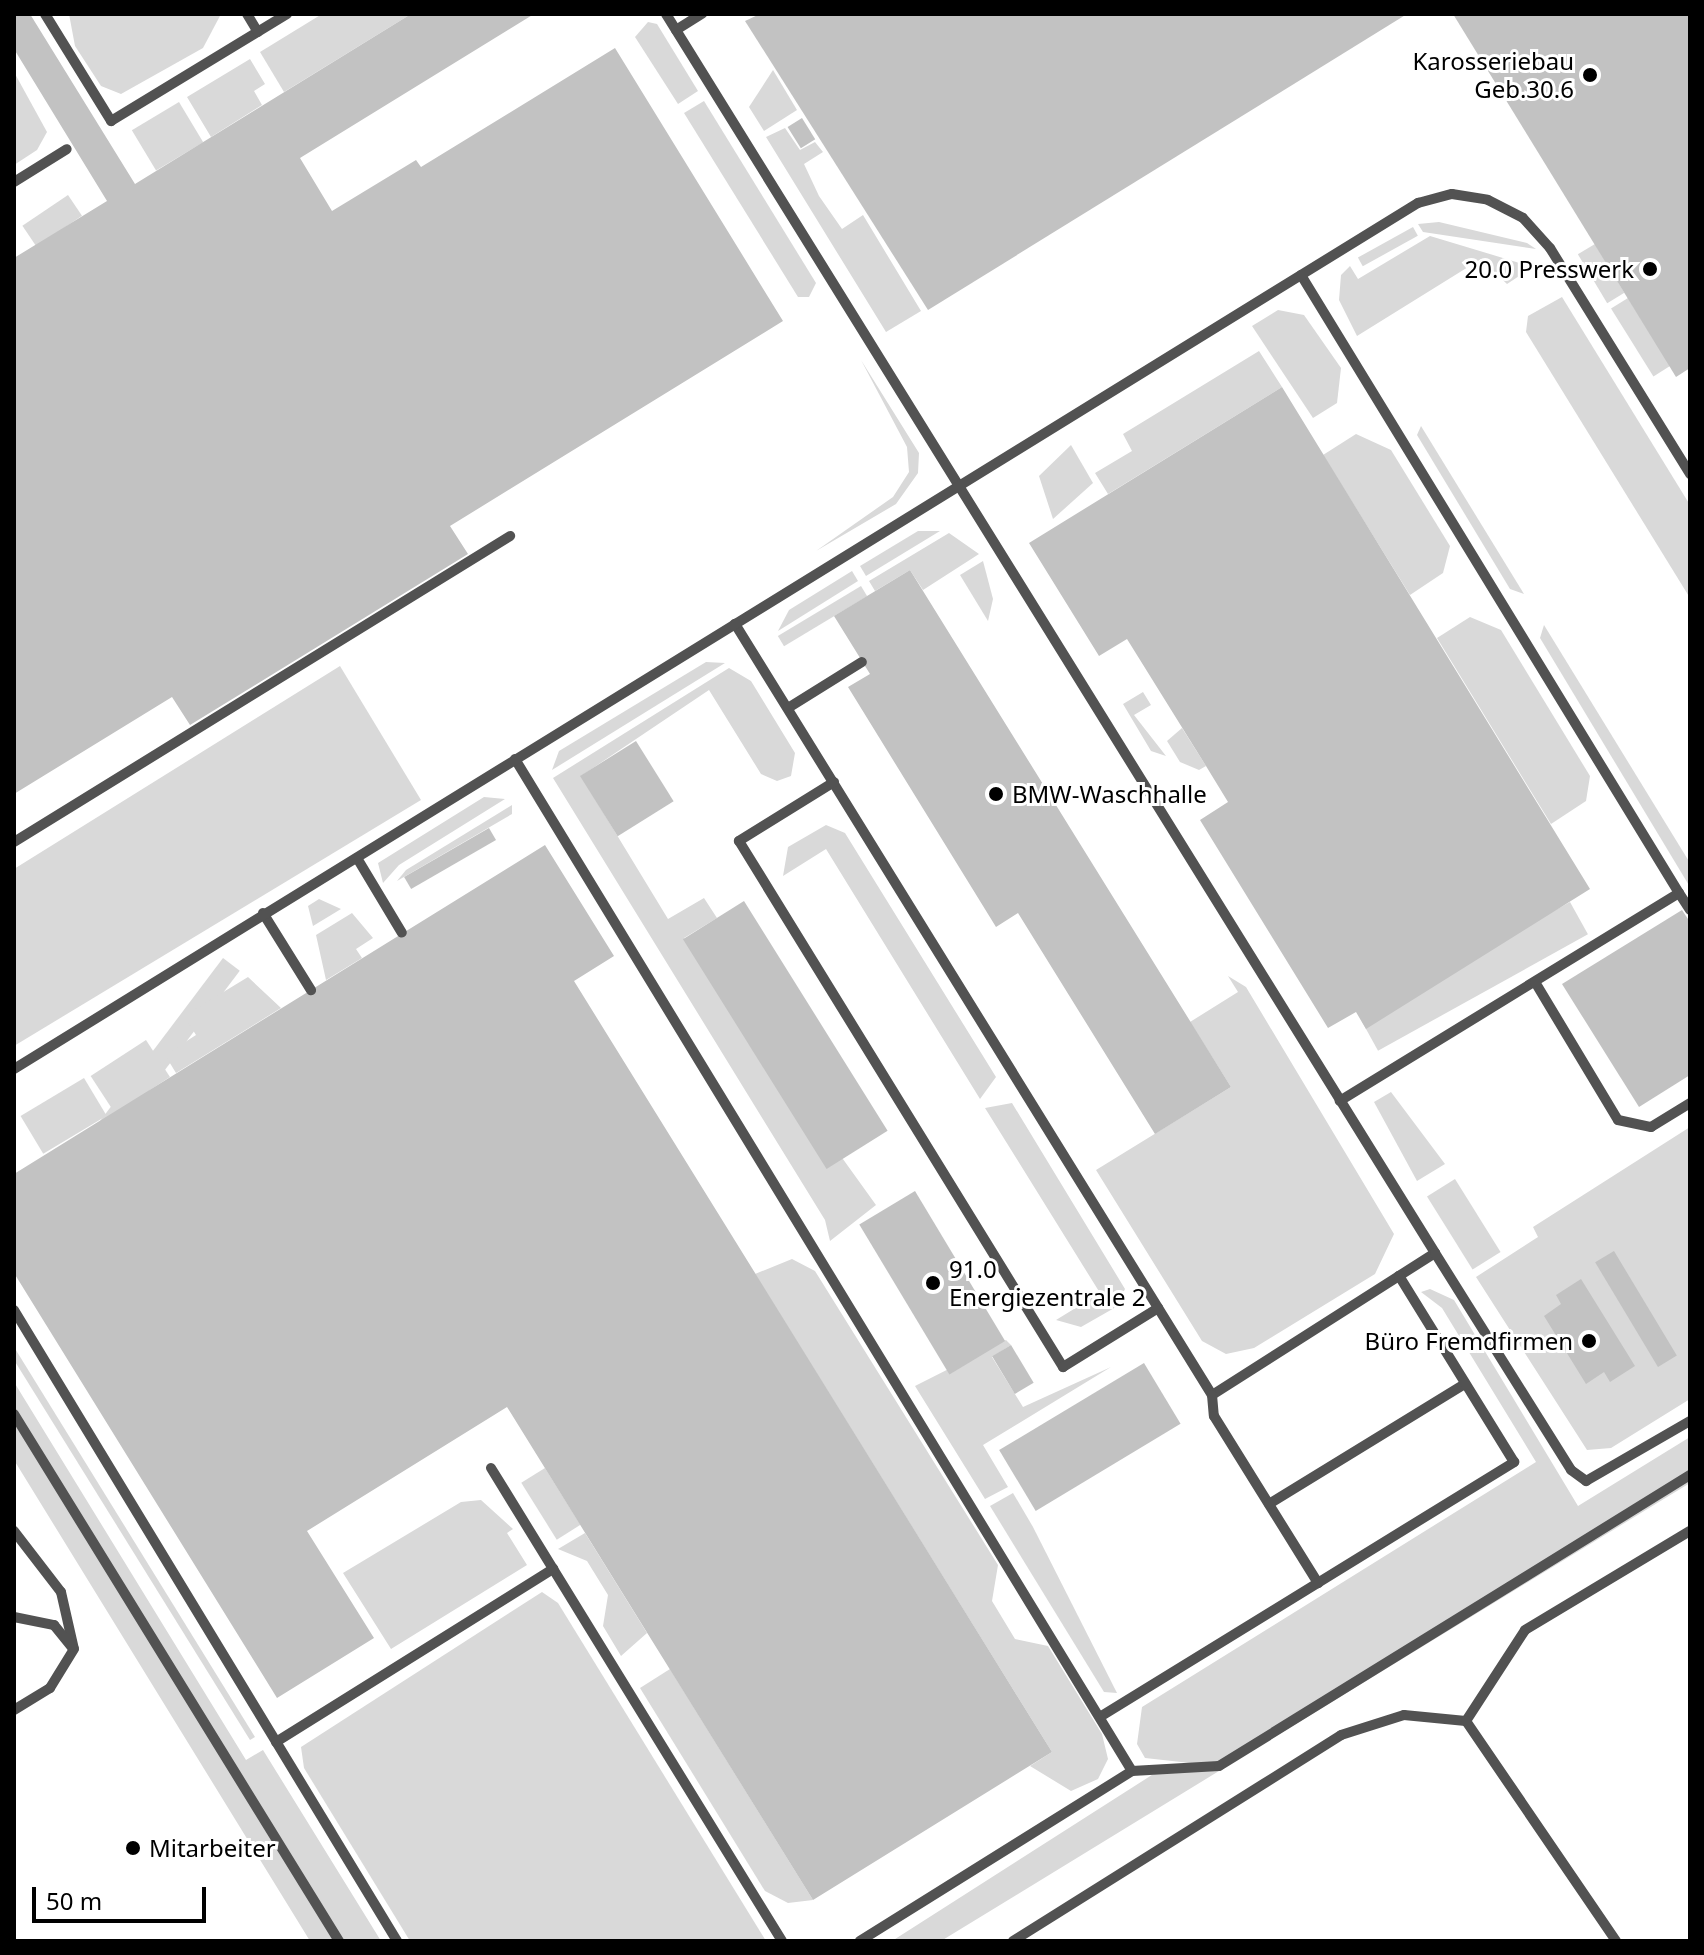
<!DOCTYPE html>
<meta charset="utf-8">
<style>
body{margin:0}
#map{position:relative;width:1704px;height:1955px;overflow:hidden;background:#fff;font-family:"Noto Sans",sans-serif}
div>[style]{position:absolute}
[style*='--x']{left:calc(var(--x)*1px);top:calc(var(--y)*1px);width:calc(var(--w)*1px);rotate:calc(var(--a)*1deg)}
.green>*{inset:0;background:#d9d9d9;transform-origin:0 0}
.building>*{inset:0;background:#c2c2c2;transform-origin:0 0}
.service>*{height:10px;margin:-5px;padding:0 5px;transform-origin:5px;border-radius:5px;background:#525252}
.dots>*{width:22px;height:22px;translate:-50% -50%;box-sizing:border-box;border:4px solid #fff;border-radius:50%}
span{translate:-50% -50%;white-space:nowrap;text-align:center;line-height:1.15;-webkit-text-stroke:6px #fff;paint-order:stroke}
.poi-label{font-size:24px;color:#000}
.right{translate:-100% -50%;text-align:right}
.left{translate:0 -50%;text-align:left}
.frame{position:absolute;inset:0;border:16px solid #000;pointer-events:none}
.scale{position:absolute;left:32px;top:1887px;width:174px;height:36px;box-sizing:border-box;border:4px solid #000;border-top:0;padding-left:10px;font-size:24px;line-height:28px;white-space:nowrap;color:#000;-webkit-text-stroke:6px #fff;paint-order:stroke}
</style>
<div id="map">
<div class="green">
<div style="clip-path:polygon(69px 14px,221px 14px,203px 48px,121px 94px,101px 86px,75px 46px)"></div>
<div style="clip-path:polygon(322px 14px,411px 14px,284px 92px,260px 52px)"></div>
<div style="clip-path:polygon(648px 22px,657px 24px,698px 91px,678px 104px,635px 37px)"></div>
<div style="clip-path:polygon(250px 59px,265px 84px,254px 91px,262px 105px,211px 137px,187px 97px)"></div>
<div style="clip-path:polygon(773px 70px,797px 110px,764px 131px,749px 107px)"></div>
<div style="clip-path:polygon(14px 72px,47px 132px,37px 150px,14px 165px)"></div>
<div style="clip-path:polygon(704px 101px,816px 283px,809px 297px,798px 297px,684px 113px)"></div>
<div style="left:179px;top:102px;width:47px;height:55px;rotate:59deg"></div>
<div style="clip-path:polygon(785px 128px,800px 150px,815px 142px,823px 152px,804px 164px,819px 196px,842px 229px,863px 215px,921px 311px,886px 332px,766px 137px)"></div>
<div style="left:68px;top:195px;width:25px;height:55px;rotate:56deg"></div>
<div style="clip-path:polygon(1439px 222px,1527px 243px,1536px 249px,1423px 232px,1418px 224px)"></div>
<div style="left:1413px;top:227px;width:10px;height:63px;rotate:61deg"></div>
<div style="clip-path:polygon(1430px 236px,1533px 267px,1507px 284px,1481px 259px,1357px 336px,1339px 300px,1341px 275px,1350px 266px,1358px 279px)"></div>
<div style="left:1595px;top:244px;width:57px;height:20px;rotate:59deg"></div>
<div style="clip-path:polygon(1562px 297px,1690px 505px,1690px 598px,1526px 332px,1528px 316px)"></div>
<div style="left:1628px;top:298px;width:80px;height:20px;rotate:58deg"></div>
<div style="clip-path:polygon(1278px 310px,1304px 315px,1341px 368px,1337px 403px,1313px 418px,1252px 326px)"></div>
<div style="clip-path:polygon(1259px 351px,1282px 387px,1108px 494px,1095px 473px,1132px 451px,1123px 434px)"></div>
<div style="clip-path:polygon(861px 360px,919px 453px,918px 473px,896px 504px,816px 551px,893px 497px,909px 472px,907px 447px)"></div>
<div style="clip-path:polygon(1421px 426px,1524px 594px,1510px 589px,1417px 435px)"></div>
<div style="clip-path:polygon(1356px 434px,1391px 450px,1450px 546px,1443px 573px,1410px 595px,1323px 455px)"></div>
<div style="clip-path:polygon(1071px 445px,1093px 483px,1053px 519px,1039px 476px)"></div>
<div style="clip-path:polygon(918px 531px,940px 531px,866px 576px,860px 566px)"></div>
<div style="clip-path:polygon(949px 533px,979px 554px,923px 590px,910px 570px,875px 591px,869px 581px)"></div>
<div style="clip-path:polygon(983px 561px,993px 599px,988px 621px,960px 575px)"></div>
<div style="clip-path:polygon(852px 571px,858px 581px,778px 631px,789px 610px)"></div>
<div style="left:861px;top:586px;width:12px;height:97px;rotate:59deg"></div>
<div style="clip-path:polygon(1470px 617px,1501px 630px,1590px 776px,1586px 801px,1551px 824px,1437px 638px)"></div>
<div style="clip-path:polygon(1544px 625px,1690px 863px,1690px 887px,1540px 638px)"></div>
<div style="clip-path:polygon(706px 662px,725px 663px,552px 770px,559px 751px)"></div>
<div style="clip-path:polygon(340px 666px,421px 800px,14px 1046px,14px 869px)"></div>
<div style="clip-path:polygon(729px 668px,751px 681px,795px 753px,791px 776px,777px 781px,761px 774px,709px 690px,581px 776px,668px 919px,704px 898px,717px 918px,684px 938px,876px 1205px,830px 1241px,825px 1220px,553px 778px)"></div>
<div style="clip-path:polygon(1143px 692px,1151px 705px,1134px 715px,1166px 756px,1151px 751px,1123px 704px)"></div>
<div style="clip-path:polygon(1182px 728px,1206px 766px,1199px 770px,1180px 762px,1167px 741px)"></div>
<div style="clip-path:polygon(484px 797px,505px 799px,399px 865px,383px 883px,378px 863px)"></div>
<div style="clip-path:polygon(512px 805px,512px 814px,397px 881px,406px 870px)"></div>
<div style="clip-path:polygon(826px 825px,845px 833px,996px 1077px,980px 1099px,826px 849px,783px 876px,788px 847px)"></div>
<div style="clip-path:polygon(319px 899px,341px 909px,313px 926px,308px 906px)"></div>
<div style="left:1570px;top:902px;width:37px;height:240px;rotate:61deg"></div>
<div style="clip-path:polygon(352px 913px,373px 938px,356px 949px,362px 958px,326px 980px,316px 935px)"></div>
<div style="left:223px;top:958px;width:21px;height:244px;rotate:37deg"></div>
<div style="clip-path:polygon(1228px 976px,1246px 987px,1394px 1234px,1375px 1274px,1254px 1348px,1226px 1354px,1202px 1341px,1096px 1170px,1231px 1087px,1190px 1022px,1238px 992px)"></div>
<div style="clip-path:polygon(248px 977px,281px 1008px,176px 1073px,165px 1055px,196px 1035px,184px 1016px)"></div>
<div style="left:146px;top:1040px;width:44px;height:66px;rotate:57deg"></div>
<div style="left:84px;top:1078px;width:44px;height:74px;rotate:59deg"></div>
<div style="clip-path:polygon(1391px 1092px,1445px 1164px,1417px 1181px,1374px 1102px)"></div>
<div style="clip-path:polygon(1012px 1103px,1125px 1289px,1116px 1307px,1081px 1327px,1056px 1320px,1100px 1293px,985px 1108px)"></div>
<div style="clip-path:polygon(1690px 1127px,1690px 1399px,1611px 1448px,1587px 1450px,1476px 1277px,1538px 1237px,1533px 1227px)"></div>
<div style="left:1455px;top:1179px;width:86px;height:33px;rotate:58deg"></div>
<div style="clip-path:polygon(792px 1259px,815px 1271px,998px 1565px,992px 1601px,1015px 1639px,1048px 1646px,1102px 1734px,1108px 1759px,1098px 1779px,1071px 1791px,1030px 1766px,1052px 1752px,755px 1274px)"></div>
<div style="clip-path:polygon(1430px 1289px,1454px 1300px,1578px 1506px,1690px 1437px,1690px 1483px,941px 1941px,892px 1941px,1155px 1773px,1199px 1764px,1145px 1758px,1137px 1744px,1142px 1707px,1536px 1462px,1442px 1308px,1421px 1292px)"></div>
<div style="clip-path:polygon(1006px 1340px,1011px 1345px,992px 1357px,1023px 1407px,1111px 1367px,983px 1445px,1008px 1487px,985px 1499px,915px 1386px)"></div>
<div style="clip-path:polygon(14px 1347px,255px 1737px,250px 1740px,14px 1360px)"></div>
<div style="clip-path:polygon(14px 1382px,246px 1760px,263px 1750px,381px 1941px,310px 1941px,14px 1460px)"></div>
<div style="left:545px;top:1468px;width:67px;height:28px;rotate:58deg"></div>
<div style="clip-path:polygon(1013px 1493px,1033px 1527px,1117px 1693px,1104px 1692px,990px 1506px)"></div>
<div style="clip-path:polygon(481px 1500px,513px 1529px,507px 1533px,527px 1565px,391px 1649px,343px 1573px,461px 1502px)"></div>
<div style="clip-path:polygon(585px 1533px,647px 1633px,621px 1656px,603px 1626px,608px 1595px,587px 1561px,558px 1549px)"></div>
<div style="clip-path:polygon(542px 1592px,558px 1603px,766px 1941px,410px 1941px,304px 1768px,301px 1747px)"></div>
<div style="clip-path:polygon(670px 1669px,813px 1900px,788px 1903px,765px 1891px,640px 1688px)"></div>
</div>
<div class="building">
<div style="clip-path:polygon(14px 14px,30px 14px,135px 184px,411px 14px,534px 14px,300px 158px,332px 211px,416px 160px,421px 167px,615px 48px,783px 321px,450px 526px,468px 554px,190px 725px,172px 697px,14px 794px,14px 258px,107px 201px,14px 49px)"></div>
<div style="clip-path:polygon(760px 14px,1407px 14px,928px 310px,745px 21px)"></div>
<div style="clip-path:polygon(1453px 14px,1690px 14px,1690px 368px,1676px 377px)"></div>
<div style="left:802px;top:118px;width:25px;height:17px;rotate:58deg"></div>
<div style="clip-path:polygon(1282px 387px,1590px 889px,1366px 1029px,1356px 1012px,1328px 1028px,1200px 820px,1228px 802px,1206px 766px,1127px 639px,1099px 656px,1029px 543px)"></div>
<div style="clip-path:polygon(910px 570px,1231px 1087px,1155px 1134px,1018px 913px,996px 927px,848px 687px,870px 674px,834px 616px)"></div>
<div style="left:636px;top:741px;width:71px;height:66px;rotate:58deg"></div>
<div style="left:489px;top:828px;width:14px;height:98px;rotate:60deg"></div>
<div style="clip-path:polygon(545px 845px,614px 956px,574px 981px,1052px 1752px,813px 1900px,507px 1407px,307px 1531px,374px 1638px,277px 1698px,14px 1273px,14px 1174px)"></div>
<div style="left:744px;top:901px;width:271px;height:72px;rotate:58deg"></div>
<div style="clip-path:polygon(1682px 910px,1690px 922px,1690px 1075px,1639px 1107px,1562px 984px)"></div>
<div style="left:915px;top:1191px;width:175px;height:65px;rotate:59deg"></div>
<div style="left:1614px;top:1251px;width:122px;height:22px;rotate:59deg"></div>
<div style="clip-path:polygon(1581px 1279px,1635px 1366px,1610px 1382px,1604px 1372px,1586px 1384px,1544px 1316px,1561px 1304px,1556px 1295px)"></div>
<div style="left:1011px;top:1345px;width:44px;height:22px;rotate:59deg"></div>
<div style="left:1144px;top:1363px;width:71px;height:169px;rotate:59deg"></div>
</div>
<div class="service">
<div style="--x:45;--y:14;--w:126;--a:58.3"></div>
<div style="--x:111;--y:121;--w:206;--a:-31.3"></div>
<div style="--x:247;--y:14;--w:21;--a:59"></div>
<div style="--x:666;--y:14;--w:1458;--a:58.17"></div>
<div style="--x:1435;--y:1253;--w:264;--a:147.5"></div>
<div style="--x:1212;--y:1395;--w:907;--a:-121.74"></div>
<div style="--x:676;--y:30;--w:31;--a:-32"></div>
<div style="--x:14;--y:182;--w:62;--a:-31.9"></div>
<div style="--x:1301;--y:275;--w:724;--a:58.55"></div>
<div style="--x:1679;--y:893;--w:398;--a:148.5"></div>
<div style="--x:788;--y:708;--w:87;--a:-31.9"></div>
<div style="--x:515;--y:759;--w:1185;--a:58.63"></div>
<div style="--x:1132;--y:1771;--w:321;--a:148"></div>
<div style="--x:834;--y:782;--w:112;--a:148.2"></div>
<div style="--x:739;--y:841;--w:618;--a:58.37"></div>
<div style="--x:1063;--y:1367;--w:112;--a:-31.8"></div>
<div style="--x:14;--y:842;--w:583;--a:-31.67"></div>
<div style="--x:357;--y:858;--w:87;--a:59"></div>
<div style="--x:1679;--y:893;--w:20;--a:57"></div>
<div style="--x:263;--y:913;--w:91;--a:58.1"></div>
<div style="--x:1535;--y:982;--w:161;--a:59"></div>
<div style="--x:1618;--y:1120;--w:34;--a:12"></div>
<div style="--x:1651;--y:1127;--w:46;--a:-31.6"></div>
<div style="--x:14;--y:1069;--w:1650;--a:-31.67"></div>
<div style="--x:1418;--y:203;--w:35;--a:-15"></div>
<div style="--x:1452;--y:194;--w:36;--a:9"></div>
<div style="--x:1488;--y:200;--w:39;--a:27"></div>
<div style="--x:1523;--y:218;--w:40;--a:48"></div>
<div style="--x:1550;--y:248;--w:266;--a:58.2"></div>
<div style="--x:1435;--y:1253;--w:256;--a:57.9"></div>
<div style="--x:1571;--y:1470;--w:19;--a:36"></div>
<div style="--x:1586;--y:1481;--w:120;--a:-30"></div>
<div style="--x:14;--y:1310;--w:738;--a:58.74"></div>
<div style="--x:1212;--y:1395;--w:21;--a:85"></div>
<div style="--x:1214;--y:1416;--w:197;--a:58.1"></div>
<div style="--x:14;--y:1414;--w:619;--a:58.34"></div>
<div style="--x:491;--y:1468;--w:555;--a:58.4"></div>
<div style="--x:1269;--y:1504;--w:230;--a:-31.5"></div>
<div style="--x:14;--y:1531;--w:77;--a:52.4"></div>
<div style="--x:61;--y:1592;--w:58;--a:77.2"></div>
<div style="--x:74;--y:1649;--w:46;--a:121.6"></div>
<div style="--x:50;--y:1688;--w:42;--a:148.6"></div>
<div style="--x:14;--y:1617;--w:41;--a:11.3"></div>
<div style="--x:54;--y:1625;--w:28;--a:51"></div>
<div style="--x:1103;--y:1715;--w:483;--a:-31.6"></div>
<div style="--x:1514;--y:1462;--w:219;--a:-121.7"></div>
<div style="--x:1466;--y:1721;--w:108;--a:-57"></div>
<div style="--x:1525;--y:1630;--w:192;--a:-31"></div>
<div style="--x:276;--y:1742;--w:327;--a:-32"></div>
<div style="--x:1132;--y:1771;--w:87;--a:-3.3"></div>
<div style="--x:1219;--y:1766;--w:554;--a:-31.71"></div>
<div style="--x:1013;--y:1941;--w:387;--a:-32.1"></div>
<div style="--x:1341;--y:1735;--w:66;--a:-17.6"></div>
<div style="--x:1404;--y:1715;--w:62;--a:5.5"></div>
<div style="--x:1466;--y:1721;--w:266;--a:55.7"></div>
</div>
<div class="dots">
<div style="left:1590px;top:75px;background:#000"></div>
<div style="left:1650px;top:269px;background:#000"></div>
<div style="left:996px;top:794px;background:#000"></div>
<div style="left:933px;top:1283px;background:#000"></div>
<div style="left:1589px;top:1341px;background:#000"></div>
<div style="left:133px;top:1848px;background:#000"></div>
</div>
<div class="poi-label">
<span class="right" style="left:1574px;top:75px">Karosseriebau<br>Geb.30.6</span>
<span class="right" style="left:1634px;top:269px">20.0 Presswerk</span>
<span class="left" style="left:1012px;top:794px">BMW-Waschhalle</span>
<span class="left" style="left:949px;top:1283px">91.0<br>Energiezentrale 2</span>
<span class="right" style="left:1573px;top:1341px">Büro Fremdfirmen</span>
<span class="left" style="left:149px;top:1848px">Mitarbeiter</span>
</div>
<div class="frame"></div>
<div class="scale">50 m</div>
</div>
